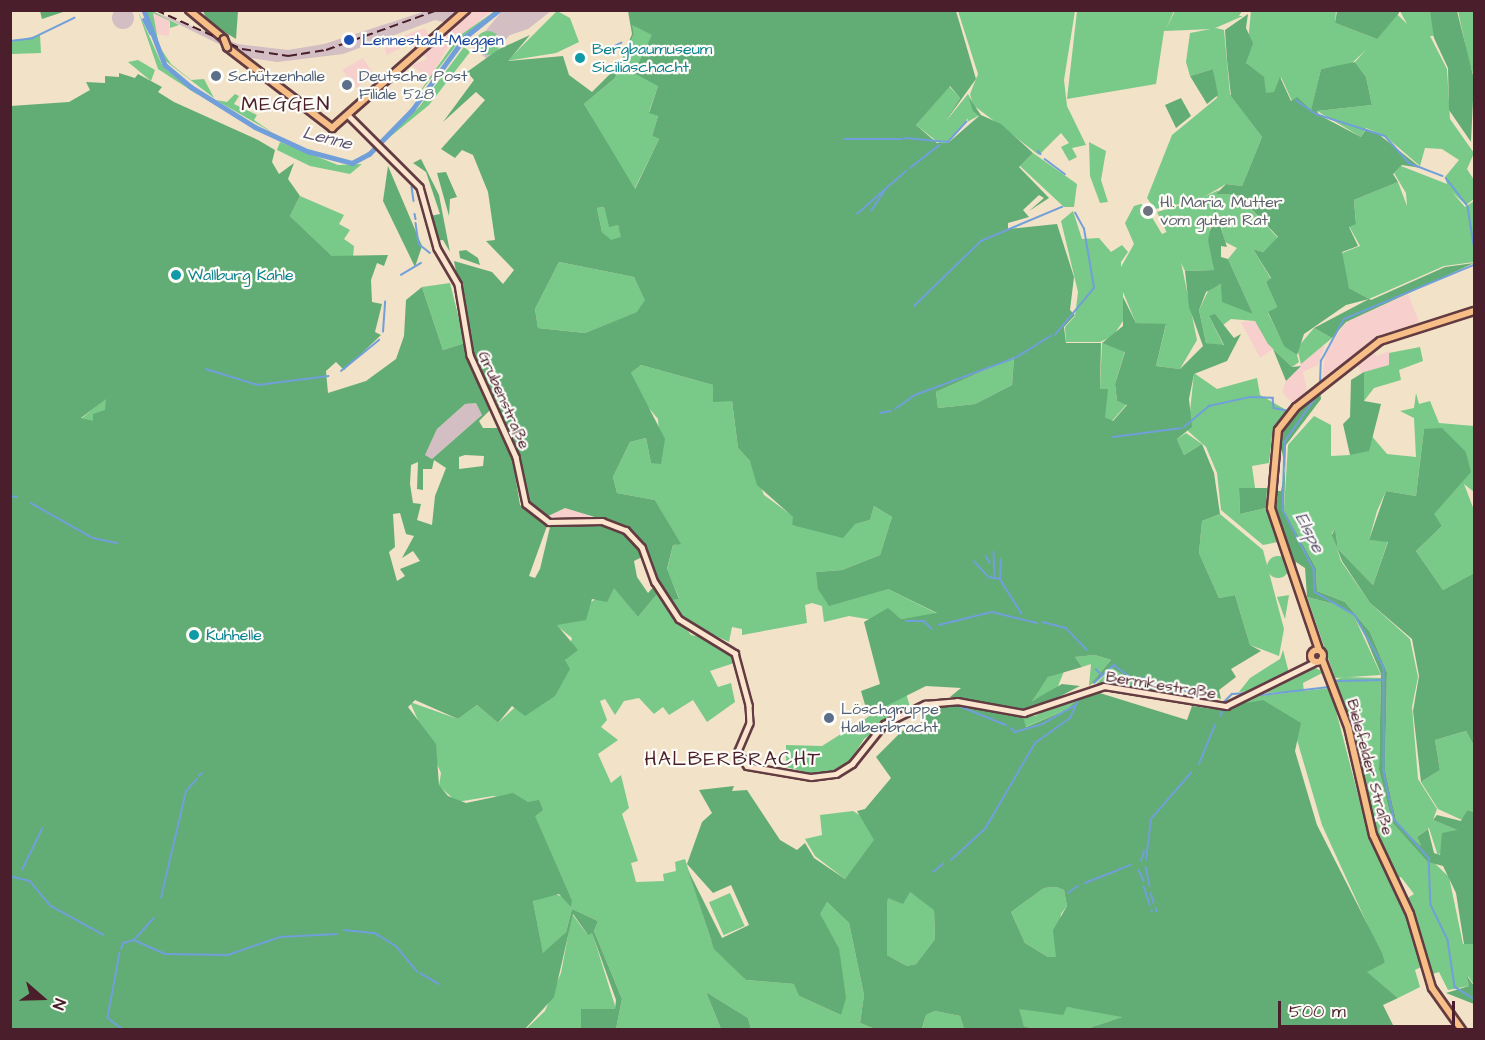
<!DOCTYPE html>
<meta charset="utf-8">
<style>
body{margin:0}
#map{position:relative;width:1485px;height:1040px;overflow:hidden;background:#f2e2c7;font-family:"Architects Daughter",sans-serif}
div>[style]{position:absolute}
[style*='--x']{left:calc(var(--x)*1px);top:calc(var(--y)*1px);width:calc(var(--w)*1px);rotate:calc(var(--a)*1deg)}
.built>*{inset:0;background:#f7d0cd}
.industrial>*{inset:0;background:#d2bec3}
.round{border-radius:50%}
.green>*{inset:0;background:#79c989;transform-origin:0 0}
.forest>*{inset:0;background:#62ad75}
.stream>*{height:1.5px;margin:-0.75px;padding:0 0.75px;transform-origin:0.75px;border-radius:0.75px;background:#719fd9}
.canal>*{height:3px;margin:-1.5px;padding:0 1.5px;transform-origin:1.5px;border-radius:1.5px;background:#719fd9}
.river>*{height:4.5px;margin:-2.25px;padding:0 2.25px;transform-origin:2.25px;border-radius:2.25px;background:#719fd9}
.roads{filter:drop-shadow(2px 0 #633c42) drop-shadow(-2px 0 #633c42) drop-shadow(0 2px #633c42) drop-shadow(0 -2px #633c42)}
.secondary>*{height:4.5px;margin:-2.25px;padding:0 2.25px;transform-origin:2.25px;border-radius:2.25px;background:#fce5cf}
.primary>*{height:6px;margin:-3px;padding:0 3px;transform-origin:3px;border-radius:3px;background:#f7be87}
.primary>.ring{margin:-3px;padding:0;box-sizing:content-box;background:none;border:6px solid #f7be87;border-radius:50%}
.rail>*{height:1.5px;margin-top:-0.75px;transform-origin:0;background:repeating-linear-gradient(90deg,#4a1f2b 0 9px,transparent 0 13.5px)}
.bridges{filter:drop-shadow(2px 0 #633c42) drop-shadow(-2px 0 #633c42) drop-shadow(0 2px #633c42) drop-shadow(0 -2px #633c42)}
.primary-bridge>*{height:6px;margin:-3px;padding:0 3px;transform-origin:3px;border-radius:3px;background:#f7be87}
.dots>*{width:16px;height:16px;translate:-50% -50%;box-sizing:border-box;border:3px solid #fdfcf7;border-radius:50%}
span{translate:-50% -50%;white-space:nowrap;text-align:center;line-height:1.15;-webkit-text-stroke:4.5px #fdfcf7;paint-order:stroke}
.transit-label{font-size:16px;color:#164399}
.left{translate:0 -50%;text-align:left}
.culture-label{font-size:16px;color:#0d838f}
.service-label{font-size:16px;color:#4e5e75}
.worship-label{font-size:16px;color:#5b616d}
.street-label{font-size:16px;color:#4a1f2b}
.water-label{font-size:18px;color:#5a5271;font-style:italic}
.quarter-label{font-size:20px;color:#4a1f2b;letter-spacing:1.5px}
.frame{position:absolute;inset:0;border:12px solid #4a1f2b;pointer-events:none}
.north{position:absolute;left:12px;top:968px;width:60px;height:60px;-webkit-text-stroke:4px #fdfcf7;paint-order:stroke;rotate:110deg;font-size:16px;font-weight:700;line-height:24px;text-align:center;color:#4a1f2b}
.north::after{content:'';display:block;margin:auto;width:21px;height:27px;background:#4a1f2b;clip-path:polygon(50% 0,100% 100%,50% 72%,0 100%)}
.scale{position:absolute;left:1278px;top:1001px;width:177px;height:27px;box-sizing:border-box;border:3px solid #4a1f2b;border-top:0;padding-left:8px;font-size:18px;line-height:21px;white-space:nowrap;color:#4a1f2b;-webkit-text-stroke:4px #fdfcf7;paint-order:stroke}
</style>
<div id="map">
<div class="built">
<div style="clip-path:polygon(469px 11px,490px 12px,447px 48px,430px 79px,411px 65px,427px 59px,423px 54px)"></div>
<div style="clip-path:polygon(153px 12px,170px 21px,169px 36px,155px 34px)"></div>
<div style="clip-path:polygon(425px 28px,432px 40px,418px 52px,411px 43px,387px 55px,383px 43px)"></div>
<div style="clip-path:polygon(363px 58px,374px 75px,356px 88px,342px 70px)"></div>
<div style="clip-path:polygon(1408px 294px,1419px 322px,1380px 338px,1322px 382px,1325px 354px,1346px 322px)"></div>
<div style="clip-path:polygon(1255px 321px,1273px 349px,1260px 358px,1241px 322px)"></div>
<div style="clip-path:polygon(1317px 346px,1325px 346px,1318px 365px,1303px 372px,1307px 390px,1293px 404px,1282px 392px,1286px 381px)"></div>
<div style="clip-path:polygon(1371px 350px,1377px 356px,1389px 351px,1389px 365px,1362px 374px,1356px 362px)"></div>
<div style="clip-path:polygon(565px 508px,589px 512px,589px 519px,551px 520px,550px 511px)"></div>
</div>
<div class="industrial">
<div class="round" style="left:112px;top:7px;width:22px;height:22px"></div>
<div style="clip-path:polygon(152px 11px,238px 44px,288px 50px,324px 44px,426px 11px,461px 11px,447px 23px,435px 20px,343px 54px,277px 62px,245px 57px)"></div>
<div style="clip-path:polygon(502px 11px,551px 11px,528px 29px,510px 35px,487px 59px,472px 47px)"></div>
<div style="clip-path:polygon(476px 403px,482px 415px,432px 459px,425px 455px,437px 429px,465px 404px)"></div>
</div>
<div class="green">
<div style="clip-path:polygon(138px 11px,163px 67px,198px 95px,158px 69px)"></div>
<div style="clip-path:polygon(495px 11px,461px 39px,409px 107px,459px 36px)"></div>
<div style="clip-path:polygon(557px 11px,570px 18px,579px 42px,556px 53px,507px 61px)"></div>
<div style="clip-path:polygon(958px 11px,1075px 11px,1064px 80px,1067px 106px,1086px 145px,1072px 148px,1077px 157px,1069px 161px,1061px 147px,1069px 143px,1061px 133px,1039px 155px,973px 105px,970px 94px,978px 74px)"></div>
<div style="clip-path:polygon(1077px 11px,1174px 11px,1166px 29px,1175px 11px,1242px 11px,1239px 16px,1243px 16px,1213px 29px,1164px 31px,1156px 84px,1067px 99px)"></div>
<div style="clip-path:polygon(1251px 11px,1336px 11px,1335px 23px,1377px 39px,1351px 64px,1321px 69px,1311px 111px,1297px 98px,1292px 101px,1281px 77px,1274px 93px,1266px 93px,1246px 63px)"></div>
<div style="clip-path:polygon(1400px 11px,1430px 11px,1437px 36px,1430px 36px,1447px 69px,1450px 119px,1474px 153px,1467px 169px,1474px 180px,1474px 199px,1466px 205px,1452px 192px,1465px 207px,1474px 201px,1474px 262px,1444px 266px,1369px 299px,1349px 288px,1342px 271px,1342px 253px,1360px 246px,1349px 226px,1356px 223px,1354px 200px,1398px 182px,1407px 206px,1406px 193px,1394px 173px,1401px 166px,1447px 184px,1445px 177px,1459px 160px,1442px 149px,1425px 148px,1420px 166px,1385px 136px,1366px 128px,1361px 137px,1317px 111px,1372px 105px,1366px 77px,1355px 62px,1397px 14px,1407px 24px)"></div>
<div style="clip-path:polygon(1458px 11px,1474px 11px,1474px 76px,1469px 62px)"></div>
<div style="clip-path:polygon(146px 12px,152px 11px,179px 25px,170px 28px,170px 21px,153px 13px,159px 46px,171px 64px,191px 80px,204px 79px,214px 98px,163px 59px)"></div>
<div style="clip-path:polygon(631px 24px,653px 35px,658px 86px,649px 112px,658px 116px,652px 136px,659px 139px,634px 190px,584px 104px,615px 78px,634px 34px)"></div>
<div style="clip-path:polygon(1216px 28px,1224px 30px,1230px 94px,1262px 137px,1242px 186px,1226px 184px,1204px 197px,1219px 190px,1217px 194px,1238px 195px,1278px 238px,1263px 252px,1253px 249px,1271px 279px,1266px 282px,1277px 307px,1268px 313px,1284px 345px,1297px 355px,1299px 362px,1292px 367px,1268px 344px,1255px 321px,1231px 319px,1223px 325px,1209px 316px,1224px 346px,1206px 343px,1199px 310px,1209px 289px,1222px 284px,1237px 305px,1253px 314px,1228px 259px,1237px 248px,1225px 242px,1218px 214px,1209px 222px,1214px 270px,1185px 271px,1157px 212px,1195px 201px,1155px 209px,1147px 198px,1172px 135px,1217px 98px,1213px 69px,1190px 76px,1186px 62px,1190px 33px)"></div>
<div class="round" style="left:476px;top:31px;width:24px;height:24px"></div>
<div style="clip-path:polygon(40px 35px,41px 53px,11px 54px,11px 42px)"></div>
<div style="clip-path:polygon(464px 47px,470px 52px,429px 105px,380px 145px,419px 107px)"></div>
<div style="clip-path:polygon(138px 60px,155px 70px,151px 81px,128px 62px)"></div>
<div style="clip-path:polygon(949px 86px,960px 98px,946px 121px,968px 94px,980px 115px,967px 122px,968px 118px,948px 142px,939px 143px,916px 125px)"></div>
<div style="clip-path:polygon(235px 94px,239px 96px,234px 104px,257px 115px,254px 120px,273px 133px,216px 100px,227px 102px)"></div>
<div style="clip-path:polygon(280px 142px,338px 165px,362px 164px,350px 174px,310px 166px,277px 150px)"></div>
<div style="clip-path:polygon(1089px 142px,1106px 151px,1101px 180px,1108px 202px,1100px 203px,1090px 176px)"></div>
<div style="clip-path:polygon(1033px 153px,1077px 184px,1074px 207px,1064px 207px,1020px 166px)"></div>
<div style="clip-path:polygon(300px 196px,344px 215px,339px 224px,350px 230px,344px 239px,354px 246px,353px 257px,332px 256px,290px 216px)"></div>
<div style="clip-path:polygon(1141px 204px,1154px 212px,1150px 214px,1162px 234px,1169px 231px,1180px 257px,1197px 340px,1180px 369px,1156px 366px,1166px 325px,1136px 323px,1123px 292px,1123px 321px,1113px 336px,1100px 342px,1066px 342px,1065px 327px,1075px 316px,1078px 292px,1061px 221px,1073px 211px,1082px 239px,1099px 238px,1111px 252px,1122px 245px,1128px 252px,1121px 262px,1121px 267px,1134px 244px,1125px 223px,1134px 206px)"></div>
<div style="clip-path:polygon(604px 207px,609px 226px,618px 225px,622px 237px,611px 241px,602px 232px,597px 208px)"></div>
<div style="clip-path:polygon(559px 262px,634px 277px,646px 300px,638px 312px,585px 333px,538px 328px,535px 309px)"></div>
<div style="clip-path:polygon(450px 283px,465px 343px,443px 350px,422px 287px)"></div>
<div style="clip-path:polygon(1314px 328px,1332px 338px,1301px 364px,1297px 348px)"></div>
<div style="clip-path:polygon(1102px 343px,1125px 351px,1115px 384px,1117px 401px,1127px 404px,1112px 421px,1105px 417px,1100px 389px)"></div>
<div style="clip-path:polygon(1420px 347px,1423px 361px,1399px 370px,1401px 380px,1374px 388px,1364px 401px,1364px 372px,1389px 365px,1389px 353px)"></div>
<div style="clip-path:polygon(1014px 357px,1012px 385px,975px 404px,938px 408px,936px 392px)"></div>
<div style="clip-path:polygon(641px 365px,713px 385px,732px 401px,738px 448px,750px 461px,764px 495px,794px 517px,792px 525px,826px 531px,870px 520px,874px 506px,892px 517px,880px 555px,842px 570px,817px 572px,888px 589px,938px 614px,901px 619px,888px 609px,873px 620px,849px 616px,824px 622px,822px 606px,812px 603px,805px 605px,807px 623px,742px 635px,742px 629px,732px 627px,729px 642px,684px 621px,668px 600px,679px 598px,667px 570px,673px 545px,680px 543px,655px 500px,617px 493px,613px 477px,630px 442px,646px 438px,651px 463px,661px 463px,658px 419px,638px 395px,631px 373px)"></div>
<div style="clip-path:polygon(1194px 373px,1217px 389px,1257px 378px,1260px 395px,1288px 411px,1272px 437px,1269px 463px,1252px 466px,1255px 488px,1239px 488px,1240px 514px,1266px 508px,1278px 542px,1263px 545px,1221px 510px,1217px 473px,1206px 447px,1188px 431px)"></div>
<div style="clip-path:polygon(1416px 393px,1419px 404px,1430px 401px,1439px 423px,1474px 426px,1474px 492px,1464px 484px,1474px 510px,1474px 573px,1443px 590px,1416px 551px,1442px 526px,1433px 514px,1470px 472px,1466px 452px,1424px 429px,1416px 496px,1386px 491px,1377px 511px,1369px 540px,1388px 541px,1373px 585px,1338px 549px,1335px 528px,1332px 533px,1341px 561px,1370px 603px,1410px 639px,1418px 677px,1412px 707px,1418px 779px,1437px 809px,1433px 820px,1457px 830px,1438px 856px,1429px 828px,1417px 837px,1421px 846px,1397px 824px,1385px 770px,1387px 672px,1370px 632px,1345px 602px,1317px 591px,1316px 568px,1284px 510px,1288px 445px,1314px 416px,1331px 425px,1331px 456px,1350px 455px,1370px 434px,1387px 454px,1416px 457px,1414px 418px,1400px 411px,1414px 408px)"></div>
<div style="clip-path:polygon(106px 398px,106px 410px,94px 422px,81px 419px)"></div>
<div style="clip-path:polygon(1186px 433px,1202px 444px,1184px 455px,1177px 439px)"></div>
<div style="clip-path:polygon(1220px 514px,1263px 550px,1284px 629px,1279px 656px,1250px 645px,1235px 595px,1219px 598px,1199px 553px,1202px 521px)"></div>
<div class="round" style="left:1267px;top:556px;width:22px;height:22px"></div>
<div style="clip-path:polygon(614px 587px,638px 617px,658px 593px,691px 635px,710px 639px,737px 662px,710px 671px,718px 687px,731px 683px,735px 702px,707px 722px,693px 700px,669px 715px,663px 707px,654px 714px,639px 698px,624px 701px,615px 715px,605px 699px,600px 701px,607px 720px,601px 727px,618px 740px,598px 754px,611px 783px,621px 775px,629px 808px,622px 814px,638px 861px,631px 863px,636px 882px,664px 881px,663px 874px,676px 871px,675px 862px,685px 859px,711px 940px,746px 980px,795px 984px,799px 996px,841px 1015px,839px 948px,819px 914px,827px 902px,849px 923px,864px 995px,860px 1023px,875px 1029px,751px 1029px,748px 1018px,706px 992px,721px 1029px,616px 1029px,622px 999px,594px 931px,598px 921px,572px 909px,566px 932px,543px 954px,533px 901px,552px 893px,572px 900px,528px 802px,493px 796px,457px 802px,439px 786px,441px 773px,410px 702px,458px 719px,477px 705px,498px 723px,565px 661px,572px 638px,556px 625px)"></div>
<div style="clip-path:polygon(1289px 595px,1285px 619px,1277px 597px)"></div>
<div style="clip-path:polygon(1307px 597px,1338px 605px,1354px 616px,1381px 675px,1335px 678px)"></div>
<div style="clip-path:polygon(1283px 650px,1289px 673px,1256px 691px,1239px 692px,1250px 678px,1280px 659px)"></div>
<div style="clip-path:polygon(1095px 655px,1111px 660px,1089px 686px,1091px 664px,1082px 667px,1075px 657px)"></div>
<div style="clip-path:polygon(1311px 666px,1324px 672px,1303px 683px,1304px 692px,1262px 693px)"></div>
<div style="clip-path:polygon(1112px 668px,1127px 678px,1123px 686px,1095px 685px)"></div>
<div style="clip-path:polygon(1065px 669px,1056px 691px,1031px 701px,1048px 677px)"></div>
<div style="clip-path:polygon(1343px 677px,1381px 678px,1379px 770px,1392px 822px,1449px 877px,1463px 944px,1474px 944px,1474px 985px,1468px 976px,1469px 986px,1448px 990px,1439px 972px,1429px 975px,1406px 899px,1414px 894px,1401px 877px,1396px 879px,1375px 834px,1335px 680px)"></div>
<div style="clip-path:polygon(1330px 688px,1368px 833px,1405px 911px,1421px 967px,1415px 970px,1420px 987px,1398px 998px,1366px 972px,1385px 963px,1322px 825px,1295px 733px,1254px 704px,1238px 706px,1259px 696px)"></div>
<div style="clip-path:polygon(906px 693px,910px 707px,864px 739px,847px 766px,817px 775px,786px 767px,786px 745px,822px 746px)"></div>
<div style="clip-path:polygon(1074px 694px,1076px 701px,1066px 710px,1025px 727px,1023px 716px,1035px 716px)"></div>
<div style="clip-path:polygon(1466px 731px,1474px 746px,1474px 812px,1467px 810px,1462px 820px,1438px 809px,1421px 782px,1440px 770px,1435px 740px)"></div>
<div style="clip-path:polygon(853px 811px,863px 817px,875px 840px,845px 879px,815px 856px,805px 839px,822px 835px,820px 815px)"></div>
<div style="clip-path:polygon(1056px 887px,1064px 890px,1067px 906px,1061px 914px,1056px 957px,1048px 957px,1025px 943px,1011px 912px,1044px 888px)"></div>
<div style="clip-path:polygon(909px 891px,934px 909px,935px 939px,916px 964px,907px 966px,887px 955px,887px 907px,888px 897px,896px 900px)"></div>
<div style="left:730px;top:893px;width:36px;height:23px;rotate:66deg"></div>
<div style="clip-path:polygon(572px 914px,587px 934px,592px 932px,616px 1009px,582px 1009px,581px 1029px,525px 1030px,545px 1011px,561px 973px)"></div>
<div style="clip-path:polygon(1067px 1007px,1119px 1014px,1122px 1017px,1086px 1029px,1034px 1029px,1024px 1026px,1018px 1009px)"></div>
<div style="clip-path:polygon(935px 1011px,960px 1016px,964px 1029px,922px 1030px,926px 1015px)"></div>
</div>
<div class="forest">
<div style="clip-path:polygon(69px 10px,42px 19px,40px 11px,40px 10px)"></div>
<div style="clip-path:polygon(203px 11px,238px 11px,236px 39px,208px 22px)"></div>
<div style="clip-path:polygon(evenodd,628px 11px,956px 11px,976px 79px,945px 122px,960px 98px,950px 86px,916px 125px,937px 143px,948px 143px,979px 116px,973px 111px,969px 98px,981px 115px,1001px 124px,1033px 153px,1019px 167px,1049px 198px,1029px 211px,1044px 198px,1039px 195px,1023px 210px,1029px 217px,1008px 223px,1008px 229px,1057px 224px,1074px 277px,1070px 310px,1075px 315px,1064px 327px,1066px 343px,1101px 343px,1100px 389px,1108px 389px,1105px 417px,1113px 421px,1127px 405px,1117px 401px,1115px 384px,1125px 352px,1102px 343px,1123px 326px,1123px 297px,1136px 323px,1166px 324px,1156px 366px,1180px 369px,1203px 346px,1189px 307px,1185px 271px,1214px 270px,1208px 240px,1215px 209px,1227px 247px,1221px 246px,1221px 257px,1228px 259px,1253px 314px,1222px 302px,1221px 284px,1206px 292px,1199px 310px,1206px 343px,1224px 345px,1209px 316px,1215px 314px,1234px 338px,1241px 334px,1227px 361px,1194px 374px,1189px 399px,1192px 427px,1177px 439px,1184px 455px,1202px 444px,1214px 473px,1220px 514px,1202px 521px,1199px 553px,1219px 598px,1235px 595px,1250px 645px,1261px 651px,1231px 669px,1236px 677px,1219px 690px,1221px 699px,1178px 682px,1173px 697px,1123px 686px,1127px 678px,1112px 668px,1089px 686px,1111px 660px,1095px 655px,1075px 657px,1082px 667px,1048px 677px,1032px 701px,1062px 684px,1080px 686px,1041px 706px,1014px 710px,950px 697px,961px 688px,926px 686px,868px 715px,861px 691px,880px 684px,864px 622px,888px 608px,901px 619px,937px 613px,888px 589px,829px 606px,818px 589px,816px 572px,842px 570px,880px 555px,892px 517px,874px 506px,870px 520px,855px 524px,843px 538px,792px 525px,793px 517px,757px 485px,750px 461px,738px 448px,732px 401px,713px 402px,713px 385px,641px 365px,631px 373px,665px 439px,661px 464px,651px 463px,646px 438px,630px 442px,613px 477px,617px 493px,655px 500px,681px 544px,673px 545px,667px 569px,679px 599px,668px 600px,642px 542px,621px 525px,565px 508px,544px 518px,529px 505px,516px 448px,472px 355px,454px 261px,492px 272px,503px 284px,514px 270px,486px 241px,495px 240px,488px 192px,473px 155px,462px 150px,455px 158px,441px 149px,485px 100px,476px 92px,443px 122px,474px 80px,467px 72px,499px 49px,530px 35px,508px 61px,563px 56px,569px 75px,592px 92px,620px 64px,632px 34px,628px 11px,632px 25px,652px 35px,634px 73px,658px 86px,649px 113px,658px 116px,652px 136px,659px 139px,635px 189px,584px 104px,615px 78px,634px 34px,632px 25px,628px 11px,604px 207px,609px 227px,618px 225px,621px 237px,611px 240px,602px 232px,597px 208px,604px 207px,628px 11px,559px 262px,634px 277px,645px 300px,637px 312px,585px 333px,538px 328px,535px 309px,559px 262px,628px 11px,1014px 357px,1012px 385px,975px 404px,938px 408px,936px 392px,1014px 357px)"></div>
<div style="clip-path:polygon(1337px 11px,1399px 10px,1399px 13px,1377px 39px,1335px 23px)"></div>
<div style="clip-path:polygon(1430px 11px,1457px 11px,1474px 79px,1471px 142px,1449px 110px,1448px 68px,1434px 38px)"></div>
<div style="clip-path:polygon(1248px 14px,1246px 28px,1253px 43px,1246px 63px,1264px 77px,1266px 93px,1274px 92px,1280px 77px,1291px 101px,1297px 97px,1311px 110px,1321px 69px,1355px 62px,1366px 77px,1372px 105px,1317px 111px,1319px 115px,1361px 137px,1366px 129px,1377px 133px,1421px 168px,1402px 165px,1393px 174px,1398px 182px,1354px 200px,1356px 224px,1349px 227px,1358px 246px,1342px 252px,1349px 288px,1371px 300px,1445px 267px,1474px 263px,1346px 322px,1332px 338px,1314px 328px,1369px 299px,1346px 305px,1304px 334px,1297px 355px,1284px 346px,1268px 312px,1277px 307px,1266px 282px,1271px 278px,1253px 249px,1263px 252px,1278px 237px,1238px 195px,1216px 194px,1226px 184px,1242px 186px,1262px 137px,1231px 96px,1227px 60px,1225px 30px)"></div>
<div style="clip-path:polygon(1213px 69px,1218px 95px,1207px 104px,1190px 76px)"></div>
<div style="clip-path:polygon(evenodd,119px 73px,135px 78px,138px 74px,162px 87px,158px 92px,174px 102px,258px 140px,275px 150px,272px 162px,279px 174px,294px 163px,288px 179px,300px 196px,290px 216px,332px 256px,388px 255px,384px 266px,377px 263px,371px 280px,372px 302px,382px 304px,375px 332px,381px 335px,344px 370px,336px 362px,326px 371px,328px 393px,366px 381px,396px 359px,404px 336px,406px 300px,422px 287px,443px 350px,465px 343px,490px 400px,489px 411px,479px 421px,483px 428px,499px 428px,511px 450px,520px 505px,547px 526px,529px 576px,535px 578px,540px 569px,550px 527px,607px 524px,628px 534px,641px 550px,644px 556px,634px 561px,637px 577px,648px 593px,655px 585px,658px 593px,638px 617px,614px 588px,607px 602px,592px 599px,586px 620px,557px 625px,578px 650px,565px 660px,570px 669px,555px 696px,525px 716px,512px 706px,498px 723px,477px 705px,458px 719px,415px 700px,408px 707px,436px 744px,439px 785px,448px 796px,466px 803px,513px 793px,528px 802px,539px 800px,543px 810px,535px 816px,572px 900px,571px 907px,559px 894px,533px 901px,543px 953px,566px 932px,572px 909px,598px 921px,594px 931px,622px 999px,616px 1029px,581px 1029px,581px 1009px,615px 1009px,616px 1000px,592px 933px,588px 935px,573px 914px,554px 997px,525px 1029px,11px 1029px,10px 106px,69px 102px,90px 90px,86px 82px,105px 83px,105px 76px,119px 77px,119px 73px,106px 399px,105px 410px,93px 414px,93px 421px,81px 418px,106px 399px,119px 73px,476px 403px,482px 415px,432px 459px,425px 455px,437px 429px,465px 404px,476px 403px,119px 73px,465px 455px,484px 456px,483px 466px,459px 469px,459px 457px,465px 455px,119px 73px,434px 460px,446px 468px,435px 496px,432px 525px,417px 520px,421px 504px,413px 503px,410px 484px,411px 465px,418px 462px,417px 489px,423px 490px,423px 469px,432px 469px,434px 460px,119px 73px,400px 513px,406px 534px,414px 536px,402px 558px,413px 551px,420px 561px,400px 569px,405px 576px,397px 581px,389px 552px,395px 547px,393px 514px,400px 513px)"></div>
<div style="clip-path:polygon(1181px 98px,1191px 116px,1176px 128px,1165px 105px)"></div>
<div style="clip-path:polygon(421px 159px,439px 195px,450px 252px,443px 240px,436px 241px,430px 216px,440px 214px,426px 172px,413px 163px)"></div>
<div style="clip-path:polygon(388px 166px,422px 246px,415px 267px,383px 201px)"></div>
<div style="clip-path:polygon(446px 172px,457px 197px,450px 199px,449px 216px,437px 173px)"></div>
<div style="clip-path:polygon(466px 250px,478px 258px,480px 265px,460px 258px,459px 251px)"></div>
<div style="clip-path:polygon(1273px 349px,1292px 367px,1301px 366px,1286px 381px)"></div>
<div style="clip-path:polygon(1364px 372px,1364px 401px,1381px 404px,1369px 451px,1350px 455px,1343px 424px,1350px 417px,1351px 380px)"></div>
<div style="clip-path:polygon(1320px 390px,1321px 399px,1286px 445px,1284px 510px,1316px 568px,1317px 591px,1345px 602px,1370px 632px,1387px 672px,1385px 770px,1397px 824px,1421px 846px,1417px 837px,1428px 829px,1434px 853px,1440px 855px,1442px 833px,1457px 830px,1433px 820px,1437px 815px,1461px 821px,1467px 810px,1474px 812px,1474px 944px,1464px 944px,1456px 893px,1443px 866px,1428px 862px,1392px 822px,1379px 770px,1381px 674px,1365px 636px,1354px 616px,1338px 605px,1307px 597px,1305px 568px,1296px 562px,1295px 572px,1274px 510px,1274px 491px,1281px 491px,1285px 470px,1279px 433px)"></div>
<div style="clip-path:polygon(1442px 428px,1466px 452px,1471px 472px,1434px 514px,1442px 526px,1416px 551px,1443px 590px,1474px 573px,1474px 746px,1466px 731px,1435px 740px,1440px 770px,1421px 782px,1413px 711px,1419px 676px,1412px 639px,1370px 603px,1342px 561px,1332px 535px,1335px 528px,1338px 549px,1373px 585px,1388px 542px,1369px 540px,1386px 491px,1416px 496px,1424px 429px)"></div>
<div style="clip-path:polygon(1239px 488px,1267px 488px,1266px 508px,1240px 514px)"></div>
<div style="clip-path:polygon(evenodd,1090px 690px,1187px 720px,1192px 706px,1212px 709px,1263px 700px,1301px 723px,1295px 751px,1317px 825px,1382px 953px,1385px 963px,1367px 972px,1398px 998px,1383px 1005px,1395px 1029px,1086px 1029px,1122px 1017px,1067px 1007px,1063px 1015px,1019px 1009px,1024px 1026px,1034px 1029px,964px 1029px,960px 1016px,935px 1011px,926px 1015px,922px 1029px,875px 1029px,860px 1023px,864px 995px,849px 923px,827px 902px,820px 914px,839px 948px,846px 998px,841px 1015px,799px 996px,794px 984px,746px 980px,714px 949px,688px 870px,722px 938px,749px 925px,731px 885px,713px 893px,687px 864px,702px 822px,712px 813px,699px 790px,734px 786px,732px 791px,747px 790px,780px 840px,797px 850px,805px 843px,814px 858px,845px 879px,874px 840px,857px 811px,865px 809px,891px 778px,876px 757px,902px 731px,924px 721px,927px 706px,973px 705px,1023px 716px,1026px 727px,1066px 710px,1076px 701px,1074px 694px,1090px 690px,1056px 887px,1064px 890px,1067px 906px,1053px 930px,1056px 957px,1048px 957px,1025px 943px,1011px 912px,1044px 888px,1056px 887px,1090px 690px,910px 892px,934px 910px,935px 939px,916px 964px,907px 966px,887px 955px,887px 907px,888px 898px,903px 904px,910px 892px)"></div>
<div style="clip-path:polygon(1467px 976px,1474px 986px,1474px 1004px,1446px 993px,1469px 986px)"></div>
<div style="clip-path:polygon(706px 992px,748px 1018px,751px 1029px,721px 1029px)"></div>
</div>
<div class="stream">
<div style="--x:10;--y:41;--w:23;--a:-7"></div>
<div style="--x:33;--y:38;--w:46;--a:-26"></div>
<div style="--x:615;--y:46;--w:7;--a:-27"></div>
<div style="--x:1296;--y:100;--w:24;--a:35"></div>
<div style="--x:1316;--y:114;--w:72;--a:17.7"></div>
<div style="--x:1385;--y:136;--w:36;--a:48"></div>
<div style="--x:1409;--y:163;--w:36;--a:21"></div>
<div style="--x:905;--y:138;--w:43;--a:5.3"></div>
<div style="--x:948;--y:142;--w:27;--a:-48"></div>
<div style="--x:844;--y:139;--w:58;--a:0"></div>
<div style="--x:1038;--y:151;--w:4;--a:45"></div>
<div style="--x:1045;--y:159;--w:25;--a:37"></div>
<div style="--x:910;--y:168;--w:37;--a:-38"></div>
<div style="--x:1446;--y:178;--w:34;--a:52"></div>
<div style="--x:412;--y:187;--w:14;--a:82"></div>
<div style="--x:1468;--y:207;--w:38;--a:81"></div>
<div style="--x:871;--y:211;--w:25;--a:-56"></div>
<div style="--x:415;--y:214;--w:5;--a:79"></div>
<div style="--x:857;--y:214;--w:65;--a:-41.3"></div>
<div style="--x:416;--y:223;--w:21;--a:82"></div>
<div style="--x:419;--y:244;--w:14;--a:39"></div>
<div style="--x:401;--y:275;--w:23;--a:-31"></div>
<div style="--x:914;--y:306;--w:93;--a:-44.1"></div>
<div style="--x:981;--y:241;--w:88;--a:-22.8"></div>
<div style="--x:383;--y:332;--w:30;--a:-86"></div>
<div style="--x:1055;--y:335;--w:61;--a:-50.3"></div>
<div style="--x:1094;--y:288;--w:60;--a:-99.6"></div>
<div style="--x:1084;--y:229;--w:18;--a:-119"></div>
<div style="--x:206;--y:369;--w:54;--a:17.1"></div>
<div style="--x:258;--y:385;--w:71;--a:-7.3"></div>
<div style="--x:341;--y:371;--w:49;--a:-39.2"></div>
<div style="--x:1320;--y:384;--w:23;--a:-88"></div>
<div style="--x:1321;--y:361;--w:48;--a:-61.3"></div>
<div style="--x:1344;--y:319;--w:141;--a:-22.6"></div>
<div style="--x:1321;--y:391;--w:62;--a:125.2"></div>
<div style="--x:1285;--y:442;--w:68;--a:91.7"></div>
<div style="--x:1283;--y:510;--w:67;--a:62.3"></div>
<div style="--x:1314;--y:569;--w:23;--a:88"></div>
<div style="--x:1315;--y:592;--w:46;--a:29.9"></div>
<div style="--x:1355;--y:615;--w:60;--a:60.9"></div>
<div style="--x:1384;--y:667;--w:105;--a:90"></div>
<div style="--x:1384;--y:772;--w:48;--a:78"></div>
<div style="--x:1394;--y:819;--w:52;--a:48.1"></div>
<div style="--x:1429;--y:858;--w:47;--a:87.6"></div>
<div style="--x:1431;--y:905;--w:39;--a:64"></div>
<div style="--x:1448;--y:940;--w:48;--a:81.5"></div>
<div style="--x:1455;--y:987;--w:22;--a:32"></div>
<div style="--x:895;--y:409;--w:24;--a:-35"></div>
<div style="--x:915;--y:395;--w:109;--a:-20.4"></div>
<div style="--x:1017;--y:357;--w:40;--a:-32"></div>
<div style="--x:880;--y:413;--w:11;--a:-10"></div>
<div style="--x:1184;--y:427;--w:33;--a:-40"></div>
<div style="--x:1209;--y:406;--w:42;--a:-12.4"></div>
<div style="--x:1250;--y:397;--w:23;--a:2"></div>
<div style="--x:1273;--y:398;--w:10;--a:84"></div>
<div style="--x:1274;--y:408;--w:14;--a:12"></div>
<div style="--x:1288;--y:411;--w:6;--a:-51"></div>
<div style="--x:1113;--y:437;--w:69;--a:-7.5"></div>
<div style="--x:10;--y:496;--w:7;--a:8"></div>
<div style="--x:31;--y:503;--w:71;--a:29.4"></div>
<div style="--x:93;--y:538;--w:25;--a:12"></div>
<div style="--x:994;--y:552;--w:25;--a:88"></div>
<div style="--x:986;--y:556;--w:8;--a:60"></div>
<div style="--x:974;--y:561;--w:22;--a:47"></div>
<div style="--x:989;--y:577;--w:11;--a:10"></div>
<div style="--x:1000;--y:579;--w:41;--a:57.8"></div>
<div style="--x:1000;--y:579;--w:19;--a:-87"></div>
<div style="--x:906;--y:621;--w:18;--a:0"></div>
<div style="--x:924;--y:621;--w:11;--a:45"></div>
<div style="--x:1043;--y:622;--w:24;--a:15"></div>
<div style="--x:1066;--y:628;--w:30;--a:46"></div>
<div style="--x:939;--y:625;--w:55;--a:-13.8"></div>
<div style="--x:992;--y:612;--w:46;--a:13.7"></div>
<div style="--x:1096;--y:669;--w:7;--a:45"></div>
<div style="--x:1337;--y:681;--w:46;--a:-1.2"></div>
<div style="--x:1094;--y:683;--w:27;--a:-42"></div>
<div style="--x:1114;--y:665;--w:26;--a:36"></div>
<div style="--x:1135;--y:680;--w:9;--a:-13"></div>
<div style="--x:1144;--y:678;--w:28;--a:27"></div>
<div style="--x:1169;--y:691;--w:11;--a:-15"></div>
<div style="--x:1180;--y:688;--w:10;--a:29"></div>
<div style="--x:1261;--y:695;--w:68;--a:-6.7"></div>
<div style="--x:1224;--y:702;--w:11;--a:-45"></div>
<div style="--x:1232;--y:694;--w:15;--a:-4"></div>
<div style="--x:959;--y:706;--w:51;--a:22"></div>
<div style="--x:1220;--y:716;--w:7;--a:-63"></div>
<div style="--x:1011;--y:728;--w:6;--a:45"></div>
<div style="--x:1015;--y:732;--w:29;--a:-16"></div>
<div style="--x:1043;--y:724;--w:38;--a:-30"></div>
<div style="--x:1199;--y:764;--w:42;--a:-67.7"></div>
<div style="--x:199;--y:776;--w:4;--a:-45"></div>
<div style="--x:951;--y:860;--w:46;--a:-42.4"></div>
<div style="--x:985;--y:829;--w:99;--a:-59.8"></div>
<div style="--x:1035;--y:743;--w:43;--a:-35.5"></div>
<div style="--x:1070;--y:718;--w:24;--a:-66"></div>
<div style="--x:1146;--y:860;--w:41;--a:-83"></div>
<div style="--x:1151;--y:819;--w:61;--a:-49"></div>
<div style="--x:1141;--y:861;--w:10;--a:-73"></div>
<div style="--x:1146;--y:867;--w:19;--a:78"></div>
<div style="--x:22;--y:870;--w:46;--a:-64"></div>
<div style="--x:1139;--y:870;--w:12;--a:66"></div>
<div style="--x:933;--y:872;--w:13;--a:-39"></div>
<div style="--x:10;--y:876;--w:21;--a:14"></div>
<div style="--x:30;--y:881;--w:33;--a:50"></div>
<div style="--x:51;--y:906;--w:60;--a:28.7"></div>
<div style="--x:1085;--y:883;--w:49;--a:-21.4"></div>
<div style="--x:1144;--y:886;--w:20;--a:72"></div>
<div style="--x:1068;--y:893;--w:12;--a:-35"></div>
<div style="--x:1151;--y:893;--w:10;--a:73"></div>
<div style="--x:161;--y:898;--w:110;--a:-76.8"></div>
<div style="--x:186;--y:791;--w:16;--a:-47"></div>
<div style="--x:1156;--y:908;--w:3;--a:72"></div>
<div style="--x:1152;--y:910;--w:2;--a:90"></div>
<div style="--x:344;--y:930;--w:31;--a:6"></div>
<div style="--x:375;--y:933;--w:25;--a:32"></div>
<div style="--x:396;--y:946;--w:33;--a:50"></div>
<div style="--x:135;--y:939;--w:28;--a:-48"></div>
<div style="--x:121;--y:949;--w:6;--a:-72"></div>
<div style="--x:123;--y:943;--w:11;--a:-15"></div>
<div style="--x:134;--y:940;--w:34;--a:24"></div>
<div style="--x:165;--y:954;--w:63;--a:0.9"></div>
<div style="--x:228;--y:955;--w:55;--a:-19.1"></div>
<div style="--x:280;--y:937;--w:57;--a:-3"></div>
<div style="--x:120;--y:953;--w:66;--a:100.5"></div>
<div style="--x:108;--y:1018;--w:20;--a:37"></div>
<div style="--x:420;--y:973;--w:22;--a:30"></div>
</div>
<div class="canal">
<div style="--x:143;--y:19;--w:16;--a:63"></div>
</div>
<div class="river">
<div style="--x:144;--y:10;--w:59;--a:69.1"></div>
<div style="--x:165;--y:65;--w:34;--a:40"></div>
<div style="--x:191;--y:87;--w:75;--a:32"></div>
<div style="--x:255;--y:127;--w:57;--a:24.8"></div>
<div style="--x:307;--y:151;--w:47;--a:14.9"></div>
<div style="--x:352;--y:163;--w:19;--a:-28"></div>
<div style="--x:369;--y:154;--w:62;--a:-45.7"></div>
<div style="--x:412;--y:110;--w:90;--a:-54"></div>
<div style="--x:465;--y:37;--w:43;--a:-38.5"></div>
</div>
<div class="roads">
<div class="secondary">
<div style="--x:349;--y:116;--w:100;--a:45"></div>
<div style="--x:420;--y:187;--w:63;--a:74.4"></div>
<div style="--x:437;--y:248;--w:42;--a:59.7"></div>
<div style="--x:458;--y:284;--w:72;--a:80.4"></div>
<div style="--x:470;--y:355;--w:112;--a:65.7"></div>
<div style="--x:516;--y:457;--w:48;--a:78"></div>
<div style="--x:526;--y:504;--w:29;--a:38"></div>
<div style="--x:549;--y:522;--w:53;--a:-1.1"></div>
<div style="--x:602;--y:521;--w:26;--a:21"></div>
<div style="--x:626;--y:530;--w:23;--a:47"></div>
<div style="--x:642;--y:547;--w:37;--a:70"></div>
<div style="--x:655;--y:582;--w:44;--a:57"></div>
<div style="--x:679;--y:619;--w:66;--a:31.3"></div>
<div style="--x:735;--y:653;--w:54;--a:74.9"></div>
<div style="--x:749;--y:705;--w:18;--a:87"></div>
<div style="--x:750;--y:723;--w:30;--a:113"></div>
<div style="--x:738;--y:751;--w:17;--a:59"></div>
<div style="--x:747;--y:766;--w:65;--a:9.8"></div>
<div style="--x:811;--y:777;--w:25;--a:-7"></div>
<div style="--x:836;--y:774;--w:19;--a:-32"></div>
<div style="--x:852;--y:764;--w:51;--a:-51.3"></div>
<div style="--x:884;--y:724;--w:46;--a:-26"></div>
<div style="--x:925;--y:704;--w:32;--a:-5"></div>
<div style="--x:957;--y:701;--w:68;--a:10.2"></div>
<div style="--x:1024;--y:713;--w:84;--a:-18.6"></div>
<div style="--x:1104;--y:686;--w:124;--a:9.3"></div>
<div style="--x:1226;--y:706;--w:99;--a:-26.3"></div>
</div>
<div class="primary">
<div style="--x:189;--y:10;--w:45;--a:39.6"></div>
<div style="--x:227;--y:47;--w:133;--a:37.6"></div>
<div style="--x:332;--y:128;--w:179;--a:-41.4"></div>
<div class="ring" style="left:1311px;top:650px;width:6px;height:6px"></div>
<div style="--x:1319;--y:650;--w:150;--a:-108.7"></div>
<div style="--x:1271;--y:508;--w:78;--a:-84.9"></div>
<div style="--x:1278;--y:430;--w:29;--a:-52"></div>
<div style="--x:1296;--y:407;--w:107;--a:-38.2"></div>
<div style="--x:1380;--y:341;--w:99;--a:-17.7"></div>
<div style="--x:1322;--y:659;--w:73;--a:69.1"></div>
<div style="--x:1348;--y:727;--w:111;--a:77"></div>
<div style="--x:1373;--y:835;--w:87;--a:64.9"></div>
<div style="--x:1410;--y:914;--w:77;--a:73.4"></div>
<div style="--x:1432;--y:988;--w:52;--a:54.5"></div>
</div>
</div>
<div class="rail">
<div style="--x:156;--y:10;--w:94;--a:24.4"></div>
<div style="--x:242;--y:49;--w:47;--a:8.7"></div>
<div style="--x:288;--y:56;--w:38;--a:-9"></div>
<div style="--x:326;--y:50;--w:119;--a:-19.7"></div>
</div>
<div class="bridges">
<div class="primary-bridge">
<div style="--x:224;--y:39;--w:9;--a:69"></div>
</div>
</div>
<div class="dots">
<div style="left:349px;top:40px;background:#1a4fb4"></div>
<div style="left:580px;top:58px;background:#0f9aa8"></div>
<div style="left:216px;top:76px;background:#5c6f8a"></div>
<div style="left:347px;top:85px;background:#5c6f8a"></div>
<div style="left:1148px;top:211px;background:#6b7280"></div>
<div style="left:176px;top:275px;background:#0f9aa8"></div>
<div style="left:194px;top:635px;background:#0f9aa8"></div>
<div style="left:829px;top:718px;background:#5c6f8a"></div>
</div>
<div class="transit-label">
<span class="left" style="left:362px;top:40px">Lennestadt-Meggen</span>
</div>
<div class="culture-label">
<span class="left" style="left:592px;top:58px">Bergbaumuseum<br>Siciliaschacht</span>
<span class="left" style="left:188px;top:275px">Wallburg Kahle</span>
<span class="left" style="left:206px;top:635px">Kuhhelle</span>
</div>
<div class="service-label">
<span class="left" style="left:228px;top:76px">Schützenhalle</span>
<span class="left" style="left:359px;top:85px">Deutsche Post<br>Filiale 528</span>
<span class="left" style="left:841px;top:718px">Löschgruppe<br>Halberbracht</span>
</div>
<div class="worship-label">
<span class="left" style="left:1160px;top:211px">Hl. Maria, Mutter<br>vom guten Rat</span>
</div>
<div class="street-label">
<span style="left:504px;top:400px;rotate:66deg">Grubenstraße</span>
<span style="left:1161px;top:685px;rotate:9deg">Bermkestraße</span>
<span style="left:1370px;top:767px;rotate:75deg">Bielefelder Straße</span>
</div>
<div class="water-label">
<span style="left:327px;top:139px;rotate:14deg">Lenne</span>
<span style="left:1309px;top:533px;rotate:63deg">Elspe</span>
</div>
<div class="quarter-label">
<span style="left:286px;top:104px">MEGGEN</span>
<span style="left:733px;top:759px">HALBERBRACHT</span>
</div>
<div class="frame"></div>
<div class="north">N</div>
<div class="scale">500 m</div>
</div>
